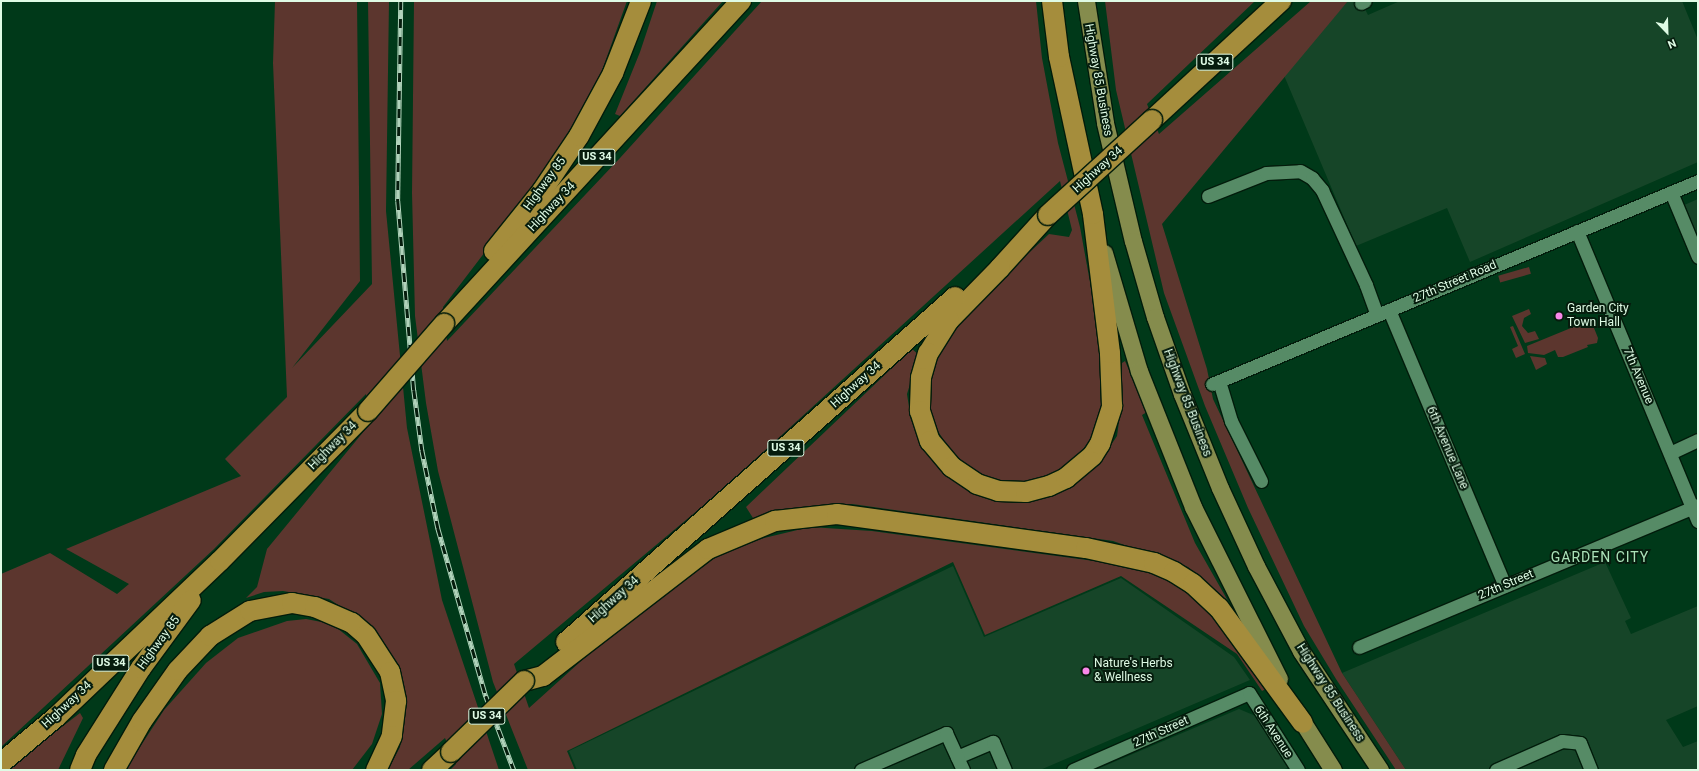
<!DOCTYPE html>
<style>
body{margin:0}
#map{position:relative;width:1699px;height:771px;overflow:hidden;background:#003919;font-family:Roboto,sans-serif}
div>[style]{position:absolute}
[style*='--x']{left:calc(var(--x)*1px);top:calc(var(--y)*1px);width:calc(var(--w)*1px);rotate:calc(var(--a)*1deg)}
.built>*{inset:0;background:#164528}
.green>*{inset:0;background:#5c362e;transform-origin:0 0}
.roads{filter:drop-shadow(1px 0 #021c0b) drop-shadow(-1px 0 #021c0b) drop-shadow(0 1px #021c0b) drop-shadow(0 -1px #021c0b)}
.minor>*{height:13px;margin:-6.5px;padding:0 6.5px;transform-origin:6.5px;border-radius:6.5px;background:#568b66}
.major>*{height:17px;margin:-8.5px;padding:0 8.5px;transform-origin:8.5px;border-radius:8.5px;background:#858c4d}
.highway>*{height:20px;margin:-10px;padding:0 10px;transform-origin:10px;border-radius:10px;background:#a58d3c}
.rail>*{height:4.5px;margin-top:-2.25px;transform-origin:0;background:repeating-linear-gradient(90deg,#061c0d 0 9px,#b1d3bb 0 18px);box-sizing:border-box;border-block:1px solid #b1d3bb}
.bridges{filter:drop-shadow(1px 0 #021c0b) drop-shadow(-1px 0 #021c0b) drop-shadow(0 1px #021c0b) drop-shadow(0 -1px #021c0b)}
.highway-bridge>*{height:20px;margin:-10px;padding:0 10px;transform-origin:10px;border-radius:10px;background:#a58d3c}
.dots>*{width:11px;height:11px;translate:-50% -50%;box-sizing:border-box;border:2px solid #061c0d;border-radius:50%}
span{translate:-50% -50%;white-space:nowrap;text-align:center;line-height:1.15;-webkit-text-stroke:4px #061c0d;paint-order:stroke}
.shield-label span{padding:1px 3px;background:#061c0d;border:1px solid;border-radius:3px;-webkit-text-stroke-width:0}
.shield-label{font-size:11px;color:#dffbe5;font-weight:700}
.street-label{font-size:12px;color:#dffbe5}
.poi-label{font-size:12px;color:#dffbe5}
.left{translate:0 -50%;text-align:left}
.quarter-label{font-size:14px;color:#abe2b9;letter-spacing:1px}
.frame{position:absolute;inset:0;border:2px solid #dffbe5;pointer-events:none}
.north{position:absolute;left:1647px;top:12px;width:40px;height:40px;-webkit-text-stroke:3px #061c0d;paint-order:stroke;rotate:157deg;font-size:11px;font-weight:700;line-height:16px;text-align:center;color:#dffbe5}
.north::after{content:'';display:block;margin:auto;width:14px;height:18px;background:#dffbe5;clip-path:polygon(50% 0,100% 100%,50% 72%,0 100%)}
</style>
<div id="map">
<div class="built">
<div style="clip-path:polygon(1348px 1px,1361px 1px,1368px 15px,1400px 1px,1682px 1px,1698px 40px,1698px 162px,1470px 262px,1447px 208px,1356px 246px,1283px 73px)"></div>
<div style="clip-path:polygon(1698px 199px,1698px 243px,1682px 206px)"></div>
<div style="clip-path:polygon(1605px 562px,1631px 618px,1625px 621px,1631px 634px,1698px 606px,1698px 706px,1666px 720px,1683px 747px,1698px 741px,1698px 770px,1406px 770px,1342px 673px)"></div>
<div style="clip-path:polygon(953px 566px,984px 637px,1121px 578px,1234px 657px,1250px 680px,1040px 770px,577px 770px,569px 751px)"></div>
<div style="clip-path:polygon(1239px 709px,1258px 717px,1290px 767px,1282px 770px,1095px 770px)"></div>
</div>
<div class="green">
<div style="clip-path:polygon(275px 1px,357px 1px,360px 281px,292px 368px,372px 284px,368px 1px,389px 1px,386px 211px,407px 428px,442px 600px,499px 770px,450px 770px,456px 764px,445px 738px,408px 770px,388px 770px,400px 747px,405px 709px,402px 680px,390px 654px,372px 627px,329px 599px,283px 591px,264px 592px,246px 598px,257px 587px,267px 549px,369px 425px,366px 394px,214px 549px,1px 747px,1px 574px,50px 553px,117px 594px,129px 584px,66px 549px,241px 476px,225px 459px,287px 397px,273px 63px)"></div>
<div style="clip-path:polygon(414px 1px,627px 1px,596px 87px,579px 118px,543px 176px,443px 307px,447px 341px,620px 158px,762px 1px,1036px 1px,1042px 58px,1058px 143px,1080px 227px,1103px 354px,1104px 404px,1095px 433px,1078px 456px,1057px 473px,1035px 481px,1009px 483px,984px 477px,963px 464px,952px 453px,932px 422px,924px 397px,937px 350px,952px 325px,1049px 234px,1069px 237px,1072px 230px,1060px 181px,717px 494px,514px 664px,529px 708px,601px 643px,720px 554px,764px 538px,810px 527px,872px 531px,1124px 565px,1175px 581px,1202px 600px,1266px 689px,1262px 691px,1237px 654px,1121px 576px,985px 635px,953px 562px,567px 751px,575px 770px,528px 770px,493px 682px,438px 471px,426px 403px,415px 316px,412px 193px)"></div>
<div style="clip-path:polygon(657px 1px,723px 1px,620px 116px,615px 114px,640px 52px)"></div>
<div style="clip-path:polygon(1105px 1px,1255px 1px,1147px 104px,1159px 134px,1311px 1px,1348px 1px,1162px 224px,1207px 369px,1213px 399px,1342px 673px,1406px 770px,1396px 770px,1336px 679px,1304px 626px,1248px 508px,1205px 406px,1164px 293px,1116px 90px)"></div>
<div style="left:1529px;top:267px;width:7px;height:32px;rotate:74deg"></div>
<div style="clip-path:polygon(1529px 309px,1531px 314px,1524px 318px,1522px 326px,1528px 333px,1535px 331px,1539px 339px,1525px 343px,1512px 316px)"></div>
<div style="clip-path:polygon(1588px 321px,1589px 324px,1592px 323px,1598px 338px,1597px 343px,1587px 345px,1588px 347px,1563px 357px,1558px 357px,1555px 350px,1544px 355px,1528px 353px,1527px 346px)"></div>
<div style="clip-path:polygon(1513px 326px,1525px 354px,1516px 358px,1512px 349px,1518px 346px,1510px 327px)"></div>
<div style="clip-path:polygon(912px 349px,919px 355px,907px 394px,911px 420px,940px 468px,1052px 493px,1075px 484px,1099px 463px,1117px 436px,1121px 407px,1122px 363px,1125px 361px,1147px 412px,1142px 415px,1195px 543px,1228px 601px,1188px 567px,1113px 541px,852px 504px,806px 507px,753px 518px,746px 507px)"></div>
<div style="clip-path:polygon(1530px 356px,1545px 358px,1547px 364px,1536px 370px)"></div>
<div style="clip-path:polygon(306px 619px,332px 624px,357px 644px,380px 683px,382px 714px,372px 744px,352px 770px,125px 770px,164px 710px,206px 663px,238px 638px,287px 621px)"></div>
<div style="clip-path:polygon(80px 713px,83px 718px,58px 770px,6px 770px)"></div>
</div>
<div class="roads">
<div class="minor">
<div style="--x:1361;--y:3;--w:4;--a:-27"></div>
<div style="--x:1671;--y:192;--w:70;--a:67.4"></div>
<div style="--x:1208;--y:196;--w:62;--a:-21.6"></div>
<div style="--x:1266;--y:173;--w:34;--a:-3"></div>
<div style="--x:1300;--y:171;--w:14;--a:30"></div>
<div style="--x:1312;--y:178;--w:16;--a:50"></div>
<div style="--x:1322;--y:190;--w:105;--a:65.1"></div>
<div style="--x:1366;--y:285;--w:32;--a:70"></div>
<div style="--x:1577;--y:231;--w:314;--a:67.4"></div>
<div style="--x:1389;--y:310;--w:299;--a:67.2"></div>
<div style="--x:1219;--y:381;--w:42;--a:73.3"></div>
<div style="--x:1231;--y:421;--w:67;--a:63.4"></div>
<div style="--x:1212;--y:384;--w:527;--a:-22.67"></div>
<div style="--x:1670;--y:453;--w:31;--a:-25"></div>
<div style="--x:1359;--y:647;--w:368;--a:-22.7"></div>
<div style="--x:957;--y:757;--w:39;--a:-23"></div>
<div style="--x:993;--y:742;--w:30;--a:67"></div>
<div style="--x:861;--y:770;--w:93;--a:-23.5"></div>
<div style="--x:946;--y:733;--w:41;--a:65.3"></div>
<div style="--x:1073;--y:770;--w:192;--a:-23.6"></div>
<div style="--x:1249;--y:693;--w:91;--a:57.5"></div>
<div style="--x:1496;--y:770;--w:72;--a:-23.7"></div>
<div style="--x:1562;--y:741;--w:18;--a:6"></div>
<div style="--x:1580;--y:743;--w:29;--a:68"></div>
</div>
<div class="major">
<div style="--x:1086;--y:1;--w:123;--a:81.1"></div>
<div style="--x:1105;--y:123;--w:121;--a:76.7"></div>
<div style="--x:1133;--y:241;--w:79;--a:73.9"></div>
<div style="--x:1155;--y:317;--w:82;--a:70.7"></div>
<div style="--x:1182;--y:394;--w:101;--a:68"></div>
<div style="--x:1220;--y:488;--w:86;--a:65.2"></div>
<div style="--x:1256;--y:566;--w:96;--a:62.1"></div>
<div style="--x:1301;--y:651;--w:143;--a:56.4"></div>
<div style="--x:1104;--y:253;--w:123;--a:73.5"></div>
<div style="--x:1139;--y:371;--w:146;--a:68.3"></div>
<div style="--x:1193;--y:507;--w:192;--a:63.4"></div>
<div style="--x:1297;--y:713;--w:67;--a:57.7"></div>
</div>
<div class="highway">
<div style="--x:1152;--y:120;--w:176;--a:-42.7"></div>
<div style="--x:1048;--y:215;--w:72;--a:132.2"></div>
<div style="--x:1000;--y:268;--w:73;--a:134.4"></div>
<div style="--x:949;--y:320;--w:39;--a:122"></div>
<div style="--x:928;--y:353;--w:26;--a:106"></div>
<div style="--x:921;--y:378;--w:33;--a:92"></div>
<div style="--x:920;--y:411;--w:32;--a:72"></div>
<div style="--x:930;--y:441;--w:34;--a:50"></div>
<div style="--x:952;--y:467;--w:30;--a:34"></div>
<div style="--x:977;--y:484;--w:22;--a:18"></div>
<div style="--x:998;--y:491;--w:28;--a:2"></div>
<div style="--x:1026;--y:492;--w:24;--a:-15"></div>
<div style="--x:1049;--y:486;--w:19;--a:-25"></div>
<div style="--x:1066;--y:478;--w:35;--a:-40"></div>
<div style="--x:1093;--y:455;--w:13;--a:-58"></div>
<div style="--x:1100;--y:444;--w:40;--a:-72"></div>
<div style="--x:1112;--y:406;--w:53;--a:-92.2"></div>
<div style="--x:1110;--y:353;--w:140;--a:-97"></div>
<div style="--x:1093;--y:214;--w:161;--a:-102.2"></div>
<div style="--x:1059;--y:57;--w:56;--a:-97.1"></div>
<div style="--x:494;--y:251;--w:77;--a:-51.3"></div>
<div style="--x:542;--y:191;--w:66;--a:-56.1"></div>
<div style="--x:579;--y:136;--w:72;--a:-61.6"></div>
<div style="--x:613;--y:73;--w:77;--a:-68.7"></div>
<div style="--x:444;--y:324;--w:439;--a:-47.4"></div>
<div style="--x:566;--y:642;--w:520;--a:-41.57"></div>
<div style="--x:524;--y:681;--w:20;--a:-15"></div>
<div style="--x:543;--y:676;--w:208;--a:-37.6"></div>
<div style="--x:708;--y:549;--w:73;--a:-22.7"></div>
<div style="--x:775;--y:521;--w:62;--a:-6.4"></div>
<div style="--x:837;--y:514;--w:251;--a:7.8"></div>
<div style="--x:1086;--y:548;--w:70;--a:12.4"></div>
<div style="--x:1154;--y:563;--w:22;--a:24"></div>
<div style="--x:1174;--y:572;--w:22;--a:32"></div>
<div style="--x:1193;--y:584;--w:35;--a:43"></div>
<div style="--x:1219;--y:608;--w:142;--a:53.9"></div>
<div style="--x:1;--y:763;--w:72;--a:-39.9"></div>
<div style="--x:56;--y:717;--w:226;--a:-43.6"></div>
<div style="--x:220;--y:561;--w:211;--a:-45.4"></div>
<div style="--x:80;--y:770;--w:16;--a:-68"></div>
<div style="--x:86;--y:755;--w:103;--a:-57.7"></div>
<div style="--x:141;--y:668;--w:84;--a:-53.7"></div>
<div style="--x:114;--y:770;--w:56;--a:-60.3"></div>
<div style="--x:142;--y:721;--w:62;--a:-54.8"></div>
<div style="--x:178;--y:670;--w:47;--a:-46.7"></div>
<div style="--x:210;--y:636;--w:47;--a:-32"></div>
<div style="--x:250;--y:611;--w:43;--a:-10.8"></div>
<div style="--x:292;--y:603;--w:23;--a:10"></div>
<div style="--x:315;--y:607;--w:40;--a:23.4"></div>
<div style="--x:352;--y:623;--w:18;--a:41"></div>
<div style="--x:366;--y:635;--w:44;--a:57"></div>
<div style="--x:390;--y:672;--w:30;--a:78"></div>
<div style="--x:396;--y:701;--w:35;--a:97"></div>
<div style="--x:392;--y:736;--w:38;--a:115"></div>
<div style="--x:432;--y:770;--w:26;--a:-43"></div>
</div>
</div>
<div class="rail">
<div style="--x:401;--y:1;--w:200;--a:90.9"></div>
<div style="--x:398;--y:201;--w:190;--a:85.2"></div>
<div style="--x:414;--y:390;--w:61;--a:82.4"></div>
<div style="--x:422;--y:450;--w:80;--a:78.4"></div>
<div style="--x:438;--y:528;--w:175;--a:74.1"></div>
<div style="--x:486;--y:696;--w:79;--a:69.3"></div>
</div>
<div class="bridges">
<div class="highway-bridge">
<div style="--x:1048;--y:215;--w:141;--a:-42.4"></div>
<div style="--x:368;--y:411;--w:116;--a:-48.9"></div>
<div style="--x:451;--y:752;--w:102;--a:-44.2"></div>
</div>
</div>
<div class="dots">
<div style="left:1559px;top:316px;background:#f987e9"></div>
<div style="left:1086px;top:671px;background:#f987e9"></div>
</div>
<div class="shield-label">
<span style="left:1215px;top:62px">US 34</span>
<span style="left:597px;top:157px">US 34</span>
<span style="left:786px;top:448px">US 34</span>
<span style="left:111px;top:663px">US 34</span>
<span style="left:487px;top:716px">US 34</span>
</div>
<div class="street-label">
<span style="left:1098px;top:80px;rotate:80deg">Highway 85 Business</span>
<span style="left:1098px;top:170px;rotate:-42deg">Highway 34</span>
<span style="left:545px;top:184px;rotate:-54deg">Highway 85</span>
<span style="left:552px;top:207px;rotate:-47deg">Highway 34</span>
<span style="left:1455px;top:282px;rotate:-23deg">27th Street Road</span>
<span style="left:1638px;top:376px;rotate:67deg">7th Avenue</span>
<span style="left:856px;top:385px;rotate:-42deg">Highway 34</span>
<span style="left:1187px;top:403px;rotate:69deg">Highway 85 Business</span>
<span style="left:333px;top:446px;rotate:-45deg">Highway 34</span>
<span style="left:1447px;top:448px;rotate:67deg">6th Avenue Lane</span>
<span style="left:1506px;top:585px;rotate:-23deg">27th Street</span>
<span style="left:614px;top:600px;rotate:-42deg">Highway 34</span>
<span style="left:159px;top:643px;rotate:-54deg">Highway 85</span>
<span style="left:1330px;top:693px;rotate:57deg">Highway 85 Business</span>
<span style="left:67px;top:705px;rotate:-43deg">Highway 34</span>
<span style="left:1161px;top:732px;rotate:-24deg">27th Street</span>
<span style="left:1273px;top:732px;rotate:57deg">6th Avenue</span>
</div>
<div class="poi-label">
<span class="left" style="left:1567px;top:316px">Garden City<br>Town Hall</span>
<span class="left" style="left:1094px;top:671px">Nature's Herbs<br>&amp; Wellness</span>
</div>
<div class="quarter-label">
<span style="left:1600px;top:557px">GARDEN CITY</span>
</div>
<div class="frame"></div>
<div class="north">N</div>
</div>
